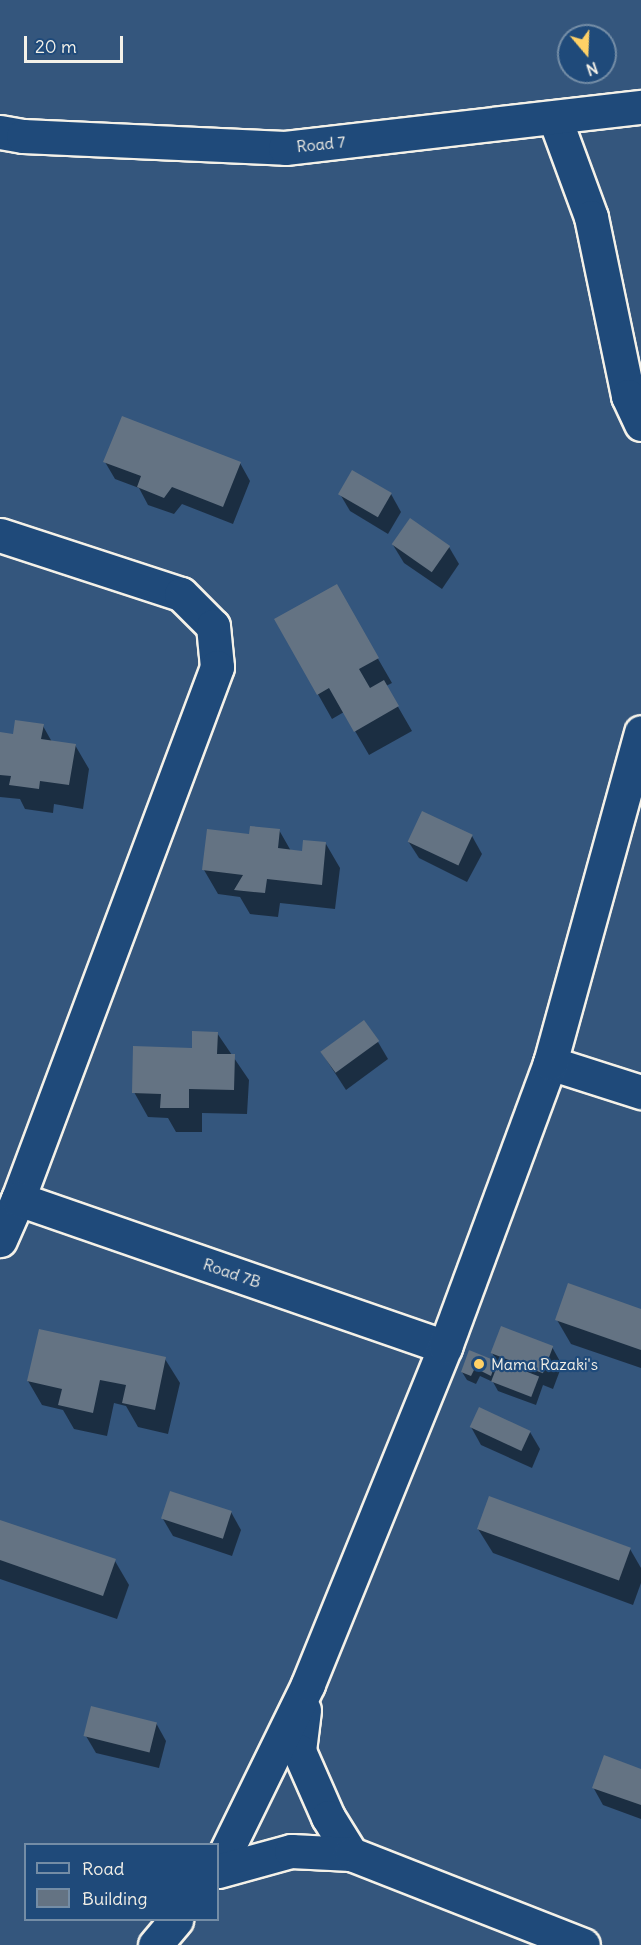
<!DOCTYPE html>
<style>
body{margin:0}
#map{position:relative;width:641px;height:1945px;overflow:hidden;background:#34567d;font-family:Delius,sans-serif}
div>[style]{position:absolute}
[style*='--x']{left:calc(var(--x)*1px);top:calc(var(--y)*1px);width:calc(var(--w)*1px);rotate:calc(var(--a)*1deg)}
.shadow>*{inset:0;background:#0007}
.building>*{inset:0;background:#647383;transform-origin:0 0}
.roads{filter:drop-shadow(2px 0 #f4f1e8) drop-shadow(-2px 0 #f4f1e8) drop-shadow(0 2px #f4f1e8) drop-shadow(0 -2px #f4f1e8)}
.minor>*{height:33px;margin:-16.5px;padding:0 16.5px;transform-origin:16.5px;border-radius:16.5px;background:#1f4a7a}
.tertiary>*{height:33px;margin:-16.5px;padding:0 16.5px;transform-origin:16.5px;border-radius:16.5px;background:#1f4a7a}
.dots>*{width:16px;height:16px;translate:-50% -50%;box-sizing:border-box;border:3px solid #1f4a7a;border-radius:50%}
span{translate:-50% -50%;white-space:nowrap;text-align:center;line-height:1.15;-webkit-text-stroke:4.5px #1f4a7a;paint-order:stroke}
.street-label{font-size:16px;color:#f4f1e8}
.poi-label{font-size:16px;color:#f4f1e8}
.left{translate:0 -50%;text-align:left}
.legend{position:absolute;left:24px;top:1843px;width:195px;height:78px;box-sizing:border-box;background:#1f4a7a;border:2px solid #748da6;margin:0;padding:8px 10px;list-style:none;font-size:18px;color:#f4f1e8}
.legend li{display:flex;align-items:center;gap:12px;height:30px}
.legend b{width:30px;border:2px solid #748da6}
.north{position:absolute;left:557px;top:24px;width:60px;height:60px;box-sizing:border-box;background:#1f4a7a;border:2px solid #748da6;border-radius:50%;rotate:161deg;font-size:16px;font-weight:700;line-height:24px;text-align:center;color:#f4f1e8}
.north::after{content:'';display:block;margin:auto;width:21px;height:27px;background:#ffd166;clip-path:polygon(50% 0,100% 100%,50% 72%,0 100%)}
.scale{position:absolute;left:24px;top:36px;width:99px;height:27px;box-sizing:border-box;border:3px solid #f4f1e8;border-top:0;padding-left:8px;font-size:18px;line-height:21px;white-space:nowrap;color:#f4f1e8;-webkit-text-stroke:4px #1f4a7a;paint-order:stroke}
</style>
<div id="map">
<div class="shadow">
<div style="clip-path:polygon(105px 462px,240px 463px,250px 481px,233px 524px,182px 504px,174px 514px,148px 505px,139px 488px,115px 479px)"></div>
<div style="clip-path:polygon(340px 494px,391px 494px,401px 512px,388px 534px,350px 511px)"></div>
<div style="clip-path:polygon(393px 545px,449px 547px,459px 564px,442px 589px,404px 563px)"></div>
<div style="clip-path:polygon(336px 586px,392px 683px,386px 686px,412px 731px,369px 755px,344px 712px,332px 719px,276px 620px)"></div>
<div style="clip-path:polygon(43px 726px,52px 742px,75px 745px,89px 769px,83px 809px,54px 804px,53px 813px,25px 809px,20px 799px,0 797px,0 734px,14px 736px)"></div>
<div style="clip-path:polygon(279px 830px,291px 851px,303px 852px,326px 844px,340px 868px,335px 909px,280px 903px,278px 917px,250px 914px,240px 897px,218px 894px,204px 870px,250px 836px)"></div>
<div style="clip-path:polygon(472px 836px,482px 854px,467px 882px,419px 858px,408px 841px)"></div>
<div style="clip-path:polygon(217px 1033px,249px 1080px,247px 1114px,202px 1113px,202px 1132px,176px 1132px,168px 1118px,148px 1117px,134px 1092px)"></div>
<div style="clip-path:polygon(378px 1042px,388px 1059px,346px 1090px,322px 1053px)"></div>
<div style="clip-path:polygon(641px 1310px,641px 1368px,571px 1344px,557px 1320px)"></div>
<div style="clip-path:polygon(552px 1347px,562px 1365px,553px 1389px,543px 1385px,536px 1405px,498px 1391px,493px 1382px,480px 1376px,476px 1384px,467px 1380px,462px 1372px,470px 1352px,498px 1363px,492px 1353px)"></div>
<div style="clip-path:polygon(165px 1359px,180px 1383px,168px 1434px,138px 1427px,126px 1406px,114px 1403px,107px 1436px,74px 1429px,63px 1410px,42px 1405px,28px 1381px)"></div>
<div style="clip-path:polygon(471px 1427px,530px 1432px,540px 1449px,532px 1468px,481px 1445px)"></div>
<div style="clip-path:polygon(231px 1512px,241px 1530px,232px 1556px,173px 1536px,163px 1519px)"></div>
<div style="clip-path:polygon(0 1522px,115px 1561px,129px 1585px,117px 1619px,0 1579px)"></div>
<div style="clip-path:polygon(478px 1529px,630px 1549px,641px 1568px,641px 1583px,633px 1605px,493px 1553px)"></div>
<div style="clip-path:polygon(156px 1723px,166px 1741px,159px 1768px,96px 1753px,86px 1736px)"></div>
<div style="clip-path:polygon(641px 1771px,641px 1819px,603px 1805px,593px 1787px)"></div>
</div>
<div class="building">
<div style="clip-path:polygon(122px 416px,241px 462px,223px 507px,172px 487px,164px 498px,137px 487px,141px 476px,103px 462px)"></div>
<div style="left:352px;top:470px;width:46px;height:28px;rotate:30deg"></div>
<div style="left:410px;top:518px;width:49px;height:32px;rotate:35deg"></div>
<div style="clip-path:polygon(337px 584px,379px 658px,359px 669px,370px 688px,384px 680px,399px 706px,354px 732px,329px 688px,317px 695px,274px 619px)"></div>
<div style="clip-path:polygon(15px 720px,44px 724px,41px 739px,76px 744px,69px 785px,40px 781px,39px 789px,9px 785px,11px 776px,0 775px,0 732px,13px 734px)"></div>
<div style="left:422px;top:811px;width:56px;height:34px;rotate:25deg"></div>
<div style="clip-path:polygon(250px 826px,280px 829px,278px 848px,302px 851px,303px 840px,326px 842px,322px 885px,267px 879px,265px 893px,234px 890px,243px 875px,202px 870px,207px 829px,249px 834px)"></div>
<div style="left:364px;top:1020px;width:26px;height:54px;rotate:54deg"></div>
<div style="clip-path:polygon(192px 1031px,218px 1032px,217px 1054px,235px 1054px,234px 1090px,189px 1089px,189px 1108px,160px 1108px,161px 1094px,132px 1093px,133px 1046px,192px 1048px)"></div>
<div style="clip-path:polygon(568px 1283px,641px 1309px,641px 1350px,555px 1320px)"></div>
<div style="left:501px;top:1326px;width:56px;height:29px;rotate:21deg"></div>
<div style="clip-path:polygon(39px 1329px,166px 1357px,155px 1410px,122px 1403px,126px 1385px,100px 1380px,93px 1413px,58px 1405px,62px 1389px,27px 1381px)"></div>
<div style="clip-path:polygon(469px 1350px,496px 1361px,491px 1376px,475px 1368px,471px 1376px,461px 1372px)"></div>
<div style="left:499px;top:1361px;width:43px;height:22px;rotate:21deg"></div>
<div style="left:479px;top:1407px;width:57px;height:22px;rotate:25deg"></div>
<div style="left:170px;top:1491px;width:65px;height:29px;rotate:18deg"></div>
<div style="left:489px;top:1496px;width:151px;height:35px;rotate:20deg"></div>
<div style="clip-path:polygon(0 1520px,116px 1559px,103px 1596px,0 1560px)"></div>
<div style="left:91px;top:1706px;width:68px;height:31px;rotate:14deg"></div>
<div style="clip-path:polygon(604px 1755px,641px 1769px,641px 1805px,592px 1788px)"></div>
</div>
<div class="roads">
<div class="minor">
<div style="--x:555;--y:119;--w:104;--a:69.8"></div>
<div style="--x:591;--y:217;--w:183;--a:78.3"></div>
<div style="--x:628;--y:396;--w:31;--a:65"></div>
<div style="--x:0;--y:535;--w:190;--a:18.1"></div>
<div style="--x:181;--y:594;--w:45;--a:45"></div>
<div style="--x:213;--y:626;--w:41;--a:84.4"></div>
<div style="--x:217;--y:667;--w:568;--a:110.51"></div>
<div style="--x:18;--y:1199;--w:45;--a:113.7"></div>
<div style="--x:550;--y:1063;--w:96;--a:17.7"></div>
<div style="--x:18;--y:1199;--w:452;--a:19.1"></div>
<div style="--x:304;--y:1710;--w:41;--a:97"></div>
<div style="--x:299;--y:1751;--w:72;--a:66.3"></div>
<div style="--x:328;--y:1817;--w:44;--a:58.1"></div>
<div style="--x:218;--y:1868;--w:205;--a:-63.9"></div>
<div style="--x:308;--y:1684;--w:364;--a:-67.9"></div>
<div style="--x:445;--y:1347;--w:303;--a:-69.7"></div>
<div style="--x:550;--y:1063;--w:343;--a:-74.6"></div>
<div style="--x:218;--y:1871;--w:76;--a:-15.3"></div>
<div style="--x:291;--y:1851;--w:60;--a:2.9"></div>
<div style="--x:351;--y:1854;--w:249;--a:21.4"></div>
<div style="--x:155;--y:1945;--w:33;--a:-50"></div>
</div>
<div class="tertiary">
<div style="--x:0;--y:132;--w:23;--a:10"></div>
<div style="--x:23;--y:136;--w:262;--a:2.6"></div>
<div style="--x:285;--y:148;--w:358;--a:-6.6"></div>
</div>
</div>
<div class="dots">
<div style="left:479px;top:1364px;background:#ffd166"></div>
</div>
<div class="street-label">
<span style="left:321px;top:144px;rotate:-6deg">Road 7</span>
<span style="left:232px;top:1273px;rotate:19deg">Road 7B</span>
</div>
<div class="poi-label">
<span class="left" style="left:491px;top:1364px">Mama Razaki's</span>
</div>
<ul class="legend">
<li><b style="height:8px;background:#1f4a7a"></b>Road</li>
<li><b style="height:16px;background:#647383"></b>Building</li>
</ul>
<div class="north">N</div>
<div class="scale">20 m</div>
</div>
